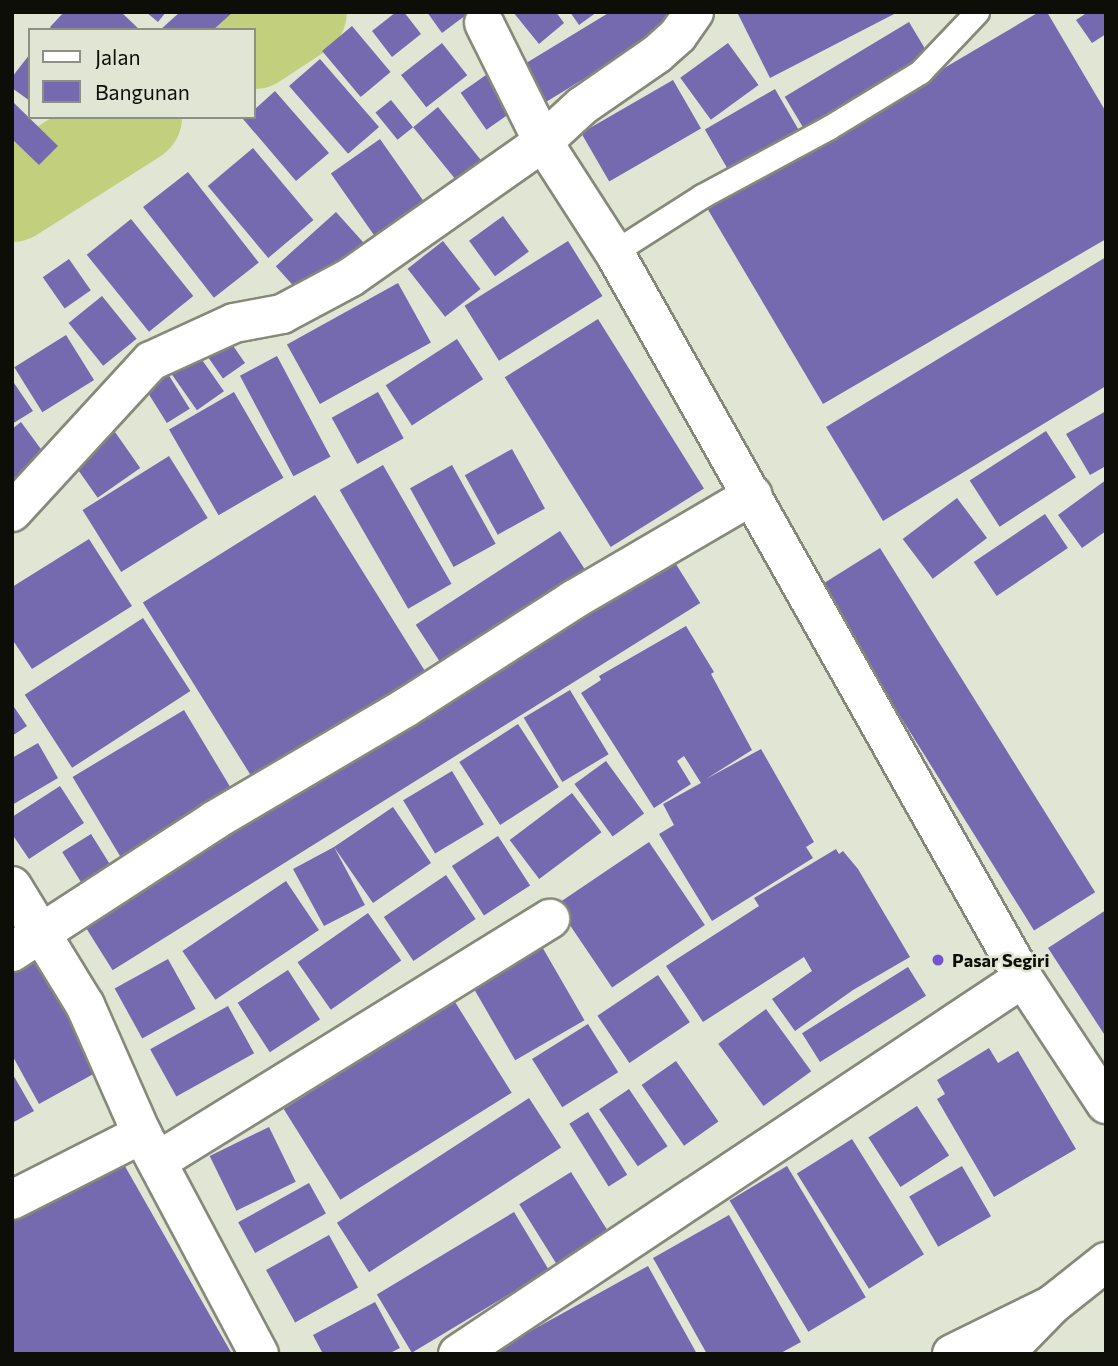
<!DOCTYPE html>
<style>
body{margin:0}
#map{position:relative;width:1118px;height:1366px;overflow:hidden;background:#e1e5d4;font-family:Commissioner,sans-serif}
div>[style]{position:absolute}
[style*='--x']{left:calc(var(--x)*1px);top:calc(var(--y)*1px);width:calc(var(--w)*1px);rotate:calc(var(--a)*1deg)}
.river>*{height:91px;margin:-45.5px;padding:0 45.5px;transform-origin:45.5px;border-radius:45.5px;background:#c2cf7d}
.building>*{inset:0;background:#756ab0;transform-origin:0 0}
.roads{filter:drop-shadow(2px 0 #86897a) drop-shadow(-2px 0 #86897a) drop-shadow(0 2px #86897a) drop-shadow(0 -2px #86897a)}
.service>*{height:23px;margin:-11.5px;padding:0 11.5px;transform-origin:11.5px;border-radius:11.5px;background:#fff}
.minor>*{height:38px;margin:-19px;padding:0 19px;transform-origin:19px;border-radius:19px;background:#fff}
.tertiary>*{height:38px;margin:-19px;padding:0 19px;transform-origin:19px;border-radius:19px;background:#fff}
.dots>*{width:19px;height:19px;translate:-50% -50%;box-sizing:border-box;border:4px solid #e1e5d4;border-radius:50%}
span{translate:-50% -50%;white-space:nowrap;text-align:center;line-height:1.15;-webkit-text-stroke:5px #e1e5d4;paint-order:stroke}
.poi-label{font-size:18px;color:#0d0e08;font-weight:700}
.left{translate:0 -50%;text-align:left}
.frame{position:absolute;inset:0;border:14px solid #0d0e08;pointer-events:none}
.legend{position:absolute;left:28px;top:28px;width:228px;height:91px;box-sizing:border-box;background:#e1e5d4;border:2px solid #8c8f82;margin:0;padding:9px 12px;list-style:none;font-size:21px;color:#0d0e08}
.legend li{display:flex;align-items:center;gap:14px;height:35px}
.legend b{width:35px;border:2px solid #8c8f82}
</style>
<div id="map">
<div class="river">
<div style="--x:254;--y:43;--w:56;--a:-33.4"></div>
<div style="--x:12;--y:196;--w:147;--a:-32.5"></div>
</div>
<div class="building">
<div style="clip-path:polygon(64px 12px,121px 12px,140px 30px,53px 30px,50px 27px)"></div>
<div style="clip-path:polygon(146px 12px,166px 12px,158px 22px)"></div>
<div style="clip-path:polygon(180px 12px,233px 12px,213px 30px,160px 30px)"></div>
<div style="clip-path:polygon(396px 12px,404px 12px,421px 34px,392px 57px,372px 31px)"></div>
<div style="clip-path:polygon(427px 12px,470px 12px,442px 33px)"></div>
<div style="clip-path:polygon(513px 12px,556px 12px,564px 23px,539px 44px)"></div>
<div style="clip-path:polygon(570px 12px,597px 12px,579px 25px)"></div>
<div style="clip-path:polygon(610px 12px,673px 12px,678px 21px,546px 102px,523px 65px)"></div>
<div style="clip-path:polygon(737px 12px,898px 12px,770px 78px)"></div>
<div style="clip-path:polygon(1039px 12px,1047px 12px,1106px 112px,1106px 239px,823px 404px,707px 208px)"></div>
<div style="clip-path:polygon(1088px 12px,1106px 12px,1106px 34px,1092px 43px,1076px 20px)"></div>
<div style="left:909px;top:22px;width:37px;height:145px;rotate:59deg"></div>
<div style="left:352px;top:26px;width:60px;height:39px;rotate:50deg"></div>
<div style="left:442px;top:43px;width:41px;height:52px;rotate:52deg"></div>
<div style="left:728px;top:43px;width:52px;height:59px;rotate:54deg"></div>
<div style="clip-path:polygon(30px 54px,30px 101px,12px 88px,12px 77px)"></div>
<div style="left:320px;top:59px;width:90px;height:41px;rotate:49deg"></div>
<div style="left:486px;top:75px;width:45px;height:31px;rotate:55deg"></div>
<div style="left:673px;top:80px;width:56px;height:106px;rotate:60deg"></div>
<div style="left:775px;top:89px;width:52px;height:81px;rotate:60deg"></div>
<div style="clip-path:polygon(275px 91px,329px 153px,296px 181px,243px 119px,254px 117px,254px 110px)"></div>
<div style="left:391px;top:100px;width:35px;height:20px;rotate:51deg"></div>
<div style="clip-path:polygon(12px 101px,58px 146px,39px 165px,12px 139px)"></div>
<div style="left:438px;top:107px;width:72px;height:32px;rotate:51deg"></div>
<div style="left:380px;top:139px;width:88px;height:60px;rotate:55deg"></div>
<div style="left:253px;top:148px;width:94px;height:59px;rotate:50deg"></div>
<div style="left:188px;top:172px;width:115px;height:57px;rotate:52deg"></div>
<div style="left:336px;top:212px;width:47px;height:81px;rotate:48deg"></div>
<div style="left:503px;top:216px;width:44px;height:42px;rotate:54deg"></div>
<div style="left:131px;top:219px;width:99px;height:57px;rotate:51deg"></div>
<div style="left:443px;top:241px;width:61px;height:45px;rotate:52deg"></div>
<div style="left:568px;top:241px;width:65px;height:122px;rotate:58deg"></div>
<div style="clip-path:polygon(1106px 257px,1106px 386px,883px 521px,826px 427px)"></div>
<div style="left:69px;top:259px;width:38px;height:32px;rotate:55deg"></div>
<div style="left:398px;top:283px;width:68px;height:127px;rotate:61deg"></div>
<div style="left:102px;top:296px;width:55px;height:43px;rotate:51deg"></div>
<div style="left:598px;top:319px;width:200px;height:110px;rotate:58deg"></div>
<div style="left:66px;top:335px;width:53px;height:61px;rotate:58deg"></div>
<div style="left:457px;top:339px;width:48px;height:85px;rotate:57deg"></div>
<div style="left:229px;top:340px;width:28px;height:27px;rotate:55deg"></div>
<div style="left:193px;top:347px;width:54px;height:33px;rotate:55deg"></div>
<div style="left:277px;top:356px;width:114px;height:42px;rotate:62deg"></div>
<div style="left:168px;top:374px;width:41px;height:27px;rotate:58deg"></div>
<div style="clip-path:polygon(12px 380px,33px 411px,12px 424px)"></div>
<div style="left:234px;top:392px;width:99px;height:75px;rotate:60deg"></div>
<div style="left:378px;top:392px;width:53px;height:53px;rotate:61deg"></div>
<div style="clip-path:polygon(1106px 411px,1106px 466px,1090px 475px,1066px 434px)"></div>
<div style="clip-path:polygon(21px 422px,49px 460px,16px 485px,12px 479px,12px 429px)"></div>
<div style="left:1046px;top:431px;width:55px;height:91px;rotate:57deg"></div>
<div style="left:115px;top:432px;width:44px;height:52px;rotate:55deg"></div>
<div style="left:512px;top:449px;width:68px;height:54px;rotate:61deg"></div>
<div style="left:169px;top:456px;width:73px;height:102px;rotate:58deg"></div>
<div style="left:383px;top:465px;width:137px;height:50px;rotate:60deg"></div>
<div style="left:452px;top:465px;width:90px;height:48px;rotate:61deg"></div>
<div style="clip-path:polygon(1106px 480px,1106px 531px,1082px 548px,1058px 515px)"></div>
<div style="left:315px;top:495px;width:216px;height:203px;rotate:58deg"></div>
<div style="left:957px;top:498px;width:50px;height:68px;rotate:53deg"></div>
<div style="left:1045px;top:514px;width:41px;height:86px;rotate:56deg"></div>
<div style="left:560px;top:531px;width:50px;height:172px;rotate:57deg"></div>
<div style="clip-path:polygon(89px 539px,132px 606px,32px 669px,12px 639px,12px 587px)"></div>
<div style="left:880px;top:548px;width:406px;height:72px;rotate:58deg"></div>
<div style="left:669px;top:553px;width:59px;height:693px;rotate:58deg"></div>
<div style="left:143px;top:618px;width:87px;height:141px;rotate:57deg"></div>
<div style="clip-path:polygon(686px 626px,714px 672px,711px 674px,752px 750px,706px 779px,761px 749px,814px 842px,806px 847px,813px 858px,712px 921px,659px 834px,674px 825px,663px 804px,701px 783px,684px 756px,677px 761px,691px 784px,654px 808px,581px 693px,601px 680px,599px 676px)"></div>
<div style="left:570px;top:690px;width:75px;height:54px;rotate:59deg"></div>
<div style="clip-path:polygon(12px 704px,27px 726px,12px 736px)"></div>
<div style="left:184px;top:710px;width:102px;height:130px;rotate:59deg"></div>
<div style="left:518px;top:724px;width:75px;height:70px;rotate:57deg"></div>
<div style="clip-path:polygon(38px 743px,58px 778px,12px 805px,12px 758px)"></div>
<div style="left:606px;top:761px;width:65px;height:39px;rotate:54deg"></div>
<div style="left:452px;top:771px;width:62px;height:57px;rotate:59deg"></div>
<div style="clip-path:polygon(60px 786px,84px 823px,29px 859px,12px 834px,12px 817px)"></div>
<div style="left:572px;top:793px;width:49px;height:78px;rotate:53deg"></div>
<div style="clip-path:polygon(393px 807px,431px 863px,373px 903px,334px 847px,365px 905px,324px 926px,293px 869px,334px 847px)"></div>
<div style="left:91px;top:834px;width:36px;height:34px;rotate:58deg"></div>
<div style="left:498px;top:836px;width:59px;height:55px;rotate:57deg"></div>
<div style="left:649px;top:842px;width:100px;height:112px;rotate:56deg"></div>
<div style="clip-path:polygon(836px 849px,839px 854px,843px 851px,858px 869px,910px 957px,853px 990px,795px 1031px,772px 999px,812px 971px,804px 957px,703px 1022px,666px 966px,759px 906px,754px 898px)"></div>
<div style="left:446px;top:875px;width:53px;height:75px;rotate:56deg"></div>
<div style="left:286px;top:881px;width:59px;height:125px;rotate:56deg"></div>
<div style="clip-path:polygon(1106px 910px,1106px 1037px,1048px 948px)"></div>
<div style="left:368px;top:913px;width:58px;height:86px;rotate:55deg"></div>
<div style="left:537px;top:938px;width:95px;height:80px;rotate:60deg"></div>
<div style="clip-path:polygon(33px 952px,97px 1072px,39px 1104px,12px 1055px,12px 963px)"></div>
<div style="left:168px;top:959px;width:57px;height:61px;rotate:61deg"></div>
<div style="left:908px;top:967px;width:34px;height:125px;rotate:58deg"></div>
<div style="left:288px;top:970px;width:59px;height:60px;rotate:57deg"></div>
<div style="left:658px;top:975px;width:57px;height:73px;rotate:56deg"></div>
<div style="left:455px;top:1002px;width:107px;height:202px;rotate:58deg"></div>
<div style="left:228px;top:1006px;width:54px;height:89px;rotate:61deg"></div>
<div style="left:766px;top:1009px;width:77px;height:59px;rotate:54deg"></div>
<div style="left:588px;top:1024px;width:57px;height:66px;rotate:58deg"></div>
<div style="clip-path:polygon(989px 1048px,998px 1063px,1018px 1051px,1076px 1149px,994px 1197px,937px 1099px,945px 1094px,937px 1080px)"></div>
<div style="left:676px;top:1061px;width:74px;height:42px;rotate:55deg"></div>
<div style="clip-path:polygon(12px 1073px,34px 1111px,12px 1123px)"></div>
<div style="left:629px;top:1089px;width:69px;height:36px;rotate:56deg"></div>
<div style="left:529px;top:1098px;width:59px;height:229px;rotate:57deg"></div>
<div style="left:917px;top:1106px;width:59px;height:58px;rotate:57deg"></div>
<div style="left:588px;top:1112px;width:74px;height:22px;rotate:58deg"></div>
<div style="left:269px;top:1127px;width:61px;height:66px;rotate:64deg"></div>
<div style="left:852px;top:1139px;width:136px;height:65px;rotate:58deg"></div>
<div style="clip-path:polygon(118px 1154px,232px 1354px,12px 1354px,12px 1214px)"></div>
<div style="left:787px;top:1166px;width:153px;height:67px;rotate:59deg"></div>
<div style="left:962px;top:1166px;width:58px;height:61px;rotate:60deg"></div>
<div style="left:571px;top:1172px;width:76px;height:61px;rotate:58deg"></div>
<div style="left:309px;top:1183px;width:35px;height:81px;rotate:61deg"></div>
<div style="left:514px;top:1212px;width:68px;height:160px;rotate:59deg"></div>
<div style="clip-path:polygon(729px 1215px,801px 1342px,779px 1354px,707px 1354px,653px 1258px)"></div>
<div style="left:329px;top:1235px;width:60px;height:72px;rotate:61deg"></div>
<div style="clip-path:polygon(648px 1266px,697px 1354px,489px 1354px)"></div>
<div style="clip-path:polygon(375px 1302px,400px 1348px,388px 1354px,323px 1354px,313px 1335px)"></div>
</div>
<div class="roads">
<div class="service">
<div style="--x:614;--y:252;--w:104;--a:-32.5"></div>
<div style="--x:702;--y:196;--w:143;--a:-28.4"></div>
<div style="--x:828;--y:128;--w:108;--a:-31.3"></div>
<div style="--x:920;--y:72;--w:83;--a:-46.5"></div>
</div>
<div class="minor">
<div style="--x:484;--y:23;--w:133;--a:63.6"></div>
<div style="--x:543;--y:142;--w:131;--a:57.2"></div>
<div style="--x:614;--y:252;--w:833;--a:60.6"></div>
<div style="--x:1023;--y:978;--w:151;--a:56.6"></div>
<div style="--x:12;--y:512;--w:205;--a:-47.4"></div>
<div style="--x:151;--y:361;--w:91;--a:-24.6"></div>
<div style="--x:234;--y:323;--w:49;--a:-10.6"></div>
<div style="--x:282;--y:314;--w:78;--a:-28.2"></div>
<div style="--x:351;--y:277;--w:235;--a:-35.1"></div>
<div style="--x:543;--y:142;--w:53;--a:-42.7"></div>
<div style="--x:582;--y:106;--w:91;--a:-34.7"></div>
<div style="--x:657;--y:54;--w:28;--a:-42"></div>
<div style="--x:678;--y:35;--w:28;--a:-55"></div>
<div style="--x:12;--y:886;--w:140;--a:58.5"></div>
<div style="--x:85;--y:1005;--w:141;--a:66.2"></div>
<div style="--x:142;--y:1134;--w:249;--a:62"></div>
<div style="--x:12;--y:952;--w:242;--a:-33"></div>
<div style="--x:215;--y:820;--w:221;--a:-30.5"></div>
<div style="--x:405;--y:708;--w:200;--a:-32.7"></div>
<div style="--x:573;--y:600;--w:208;--a:-30.3"></div>
<div style="--x:158;--y:1161;--w:461;--a:-31.7"></div>
<div style="--x:12;--y:1200;--w:146;--a:-26.9"></div>
<div style="--x:458;--y:1354;--w:679;--a:-33.64"></div>
<div style="--x:952;--y:1354;--w:107;--a:-26.1"></div>
</div>
<div class="tertiary">
<div style="--x:1004;--y:1354;--w:70;--a:-45.6"></div>
<div style="--x:1053;--y:1304;--w:68;--a:-38.4"></div>
</div>
</div>
<div class="dots">
<div style="left:938px;top:960px;background:#7355cf"></div>
</div>
<div class="poi-label">
<span class="left" style="left:952px;top:960px">Pasar Segiri</span>
</div>
<div class="frame"></div>
<ul class="legend">
<li><b style="height:9px;background:#fff"></b>Jalan</li>
<li><b style="height:19px;background:#756ab0"></b>Bangunan</li>
</ul>
</div>
